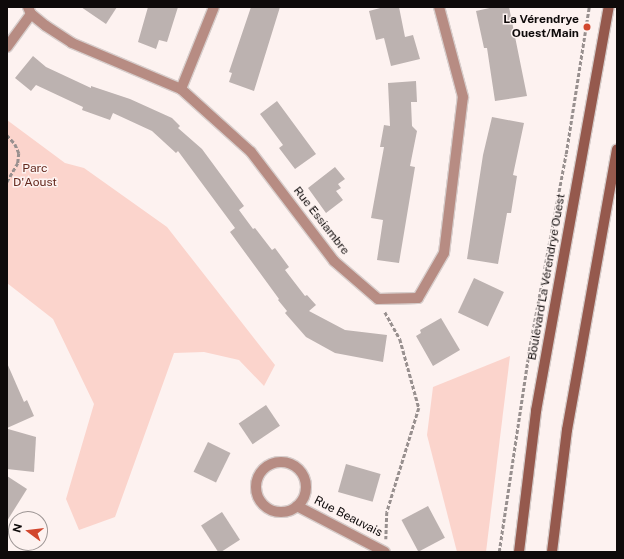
<!DOCTYPE html>
<meta charset="utf-8">
<style>
body{margin:0}
#map{position:relative;width:624px;height:559px;overflow:hidden;background:#fdf2f0;font-family:"Public Sans",sans-serif}
div>[style]{position:absolute}
[style*='--x']{left:calc(var(--x)*1px);top:calc(var(--y)*1px);width:calc(var(--w)*1px);rotate:calc(var(--a)*1deg)}
.green>*{inset:0;background:#fbd4cc}
.building>*{inset:0;background:#bcb2b0;transform-origin:0 0}
.path>*{height:2.5px;margin-top:-1.25px;transform-origin:0;background:repeating-linear-gradient(90deg,#98908f 0 4px,transparent 0 6px)}
.roads{filter:drop-shadow(1px 0 #d7cdcb) drop-shadow(-1px 0 #d7cdcb) drop-shadow(0 1px #d7cdcb) drop-shadow(0 -1px #d7cdcb)}
.minor>*{height:10px;margin:-5px;padding:0 5px;transform-origin:5px;border-radius:5px;background:#b78c83}
.minor>.ring{margin:-5px;padding:0;box-sizing:content-box;background:none;border:10px solid #b78c83;border-radius:50%}
.secondary>*{height:10px;margin:-5px;padding:0 5px;transform-origin:5px;border-radius:5px;background:#95594d}
.dots>*{width:11px;height:11px;translate:-50% -50%;box-sizing:border-box;border:2px solid #fdf2f0;border-radius:50%}
span{translate:-50% -50%;white-space:nowrap;text-align:center;line-height:1.15;-webkit-text-stroke:3px #fdf2f0;paint-order:stroke}
.poi-label{font-size:12px;color:#0e0a0a;font-weight:700}
.right{translate:-100% -50%;text-align:right}
.park-label{font-size:12px;color:#64281d}
.street-label{font-size:12px;color:#0e0a0a}
.frame{position:absolute;inset:0;border:8px solid #0e0a0a;pointer-events:none}
.north{position:absolute;left:8px;top:511px;width:40px;height:40px;box-sizing:border-box;background:#fdf2f0;border:1px solid #9d9594;border-radius:50%;rotate:285deg;font-size:11px;font-weight:700;line-height:16px;text-align:center;color:#0e0a0a}
.north::after{content:'';display:block;margin:auto;width:14px;height:18px;background:#d2472e;clip-path:polygon(50% 0,100% 100%,50% 72%,0 100%)}
</style>
<div id="map">
<div class="green">
<div style="clip-path:polygon(7px 120px,65px 163px,84px 168px,167px 227px,275px 365px,264px 386px,239px 360px,204px 352px,174px 353px,115px 517px,79px 530px,66px 499px,94px 404px,53px 319px,7px 283px)"></div>
<div style="clip-path:polygon(510px 356px,486px 552px,457px 552px,427px 435px,433px 387px)"></div>
</div>
<div class="building">
<div style="clip-path:polygon(81px 7px,117px 7px,106px 24px)"></div>
<div style="clip-path:polygon(148px 7px,178px 7px,167px 42px,159px 40px,156px 49px,138px 42px)"></div>
<div style="clip-path:polygon(251px 7px,280px 7px,254px 91px,229px 82px,232px 73px,229px 72px)"></div>
<div style="clip-path:polygon(384px 7px,399px 7px,405px 37px,413px 35px,420px 59px,391px 66px,384px 38px,376px 40px,369px 11px)"></div>
<div style="clip-path:polygon(494px 7px,509px 7px,527px 96px,495px 101px,487px 48px,484px 48px,476px 11px)"></div>
<div style="clip-path:polygon(33px 56px,46px 67px,91px 88px,91px 86px,130px 99px,172px 118px,180px 126px,178px 128px,202px 149px,244px 206px,239px 210px,253px 229px,255px 228px,272px 250px,275px 248px,289px 267px,285px 270px,305px 296px,307px 295px,316px 305px,309px 311px,345px 330px,387px 335px,383px 362px,335px 353px,306px 337px,285px 313px,287px 311px,278px 300px,279px 299px,230px 232px,235px 228px,178px 151px,176px 153px,152px 131px,113px 113px,110px 120px,82px 110px,83px 107px,36px 85px,31px 91px,15px 78px)"></div>
<div style="clip-path:polygon(416px 81px,417px 102px,411px 102px,412px 126px,417px 131px,410px 166px,415px 167px,399px 263px,377px 260px,383px 220px,371px 218px,384px 147px,380px 147px,384px 125px,390px 126px,388px 83px)"></div>
<div style="clip-path:polygon(277px 101px,316px 154px,295px 169px,279px 148px,283px 145px,260px 114px)"></div>
<div style="clip-path:polygon(492px 117px,524px 123px,513px 175px,517px 176px,511px 213px,507px 213px,498px 264px,467px 259px,483px 155px)"></div>
<div style="clip-path:polygon(335px 167px,345px 179px,338px 184px,341px 188px,336px 191px,343px 200px,326px 213px,308px 188px)"></div>
<div style="left:474px;top:278px;width:33px;height:38px;rotate:25deg"></div>
<div style="clip-path:polygon(441px 318px,460px 350px,433px 366px,416px 336px,421px 333px,420px 330px)"></div>
<div style="clip-path:polygon(7px 363px,24px 402px,27px 400px,34px 416px,7px 428px)"></div>
<div style="left:266px;top:405px;width:25px;height:33px;rotate:56deg"></div>
<div style="clip-path:polygon(8px 429px,36px 437px,34px 472px,7px 469px)"></div>
<div style="left:208px;top:442px;width:25px;height:33px;rotate:26deg"></div>
<div style="left:346px;top:464px;width:36px;height:29px;rotate:16deg"></div>
<div style="clip-path:polygon(7px 476px,27px 489px,7px 521px)"></div>
<div style="left:428px;top:506px;width:36px;height:30px;rotate:62deg"></div>
<div style="left:222px;top:512px;width:33px;height:25px;rotate:57deg"></div>
</div>
<div class="path">
<div style="--x:7;--y:135;--w:12;--a:48"></div>
<div style="--x:15;--y:144;--w:10;--a:66"></div>
<div style="--x:19;--y:153;--w:10;--a:96"></div>
<div style="--x:18;--y:163;--w:22;--a:120"></div>
<div style="--x:385;--y:312;--w:31;--a:61"></div>
<div style="--x:400;--y:339;--w:72;--a:74.6"></div>
<div style="--x:419;--y:408;--w:109;--a:107.1"></div>
<div style="--x:387;--y:512;--w:27;--a:92"></div>
<div style="--x:499;--y:552;--w:203;--a:-81.5"></div>
<div style="--x:529;--y:351;--w:200;--a:-79.4"></div>
<div style="--x:566;--y:154;--w:149;--a:-81.1"></div>
</div>
<div class="roads">
<div class="minor">
<div style="--x:28;--y:7;--w:8;--a:67"></div>
<div style="--x:31;--y:14;--w:19;--a:39"></div>
<div style="--x:46;--y:26;--w:31;--a:33"></div>
<div style="--x:72;--y:43;--w:118;--a:22.9"></div>
<div style="--x:181;--y:89;--w:94;--a:42"></div>
<div style="--x:251;--y:152;--w:137;--a:52.7"></div>
<div style="--x:334;--y:261;--w:58;--a:40.8"></div>
<div style="--x:378;--y:299;--w:40;--a:-1.4"></div>
<div style="--x:418;--y:298;--w:52;--a:-60"></div>
<div style="--x:444;--y:253;--w:157;--a:-83.1"></div>
<div style="--x:463;--y:97;--w:93;--a:-104.9"></div>
<div style="--x:7;--y:47;--w:41;--a:-54"></div>
<div style="--x:181;--y:89;--w:88;--a:-68.1"></div>
<div class="ring" style="left:256px;top:462px;width:40px;height:40px"></div>
<div style="--x:297;--y:506;--w:99;--a:27.6"></div>
</div>
<div class="secondary">
<div style="--x:519;--y:552;--w:142;--a:-83.1"></div>
<div style="--x:536;--y:411;--w:411;--a:-79.8"></div>
<div style="--x:552;--y:552;--w:123;--a:-83"></div>
<div style="--x:567;--y:430;--w:285;--a:-79.9"></div>
</div>
</div>
<div class="dots">
<div style="left:587px;top:27px;background:#d2472e"></div>
</div>
<div class="poi-label">
<span class="right" style="left:579px;top:27px">La Vérendrye<br>Ouest/Main</span>
</div>
<div class="park-label">
<span style="left:35px;top:176px">Parc<br>D'Aoust</span>
</div>
<div class="street-label">
<span style="left:321px;top:221px;rotate:52deg">Rue Essiambre</span>
<span style="left:547px;top:277px;rotate:-80deg">Boulevard La Vérendrye Ouest</span>
<span style="left:348px;top:517px;rotate:27deg">Rue Beauvais</span>
</div>
<div class="frame"></div>
<div class="north">N</div>
</div>
